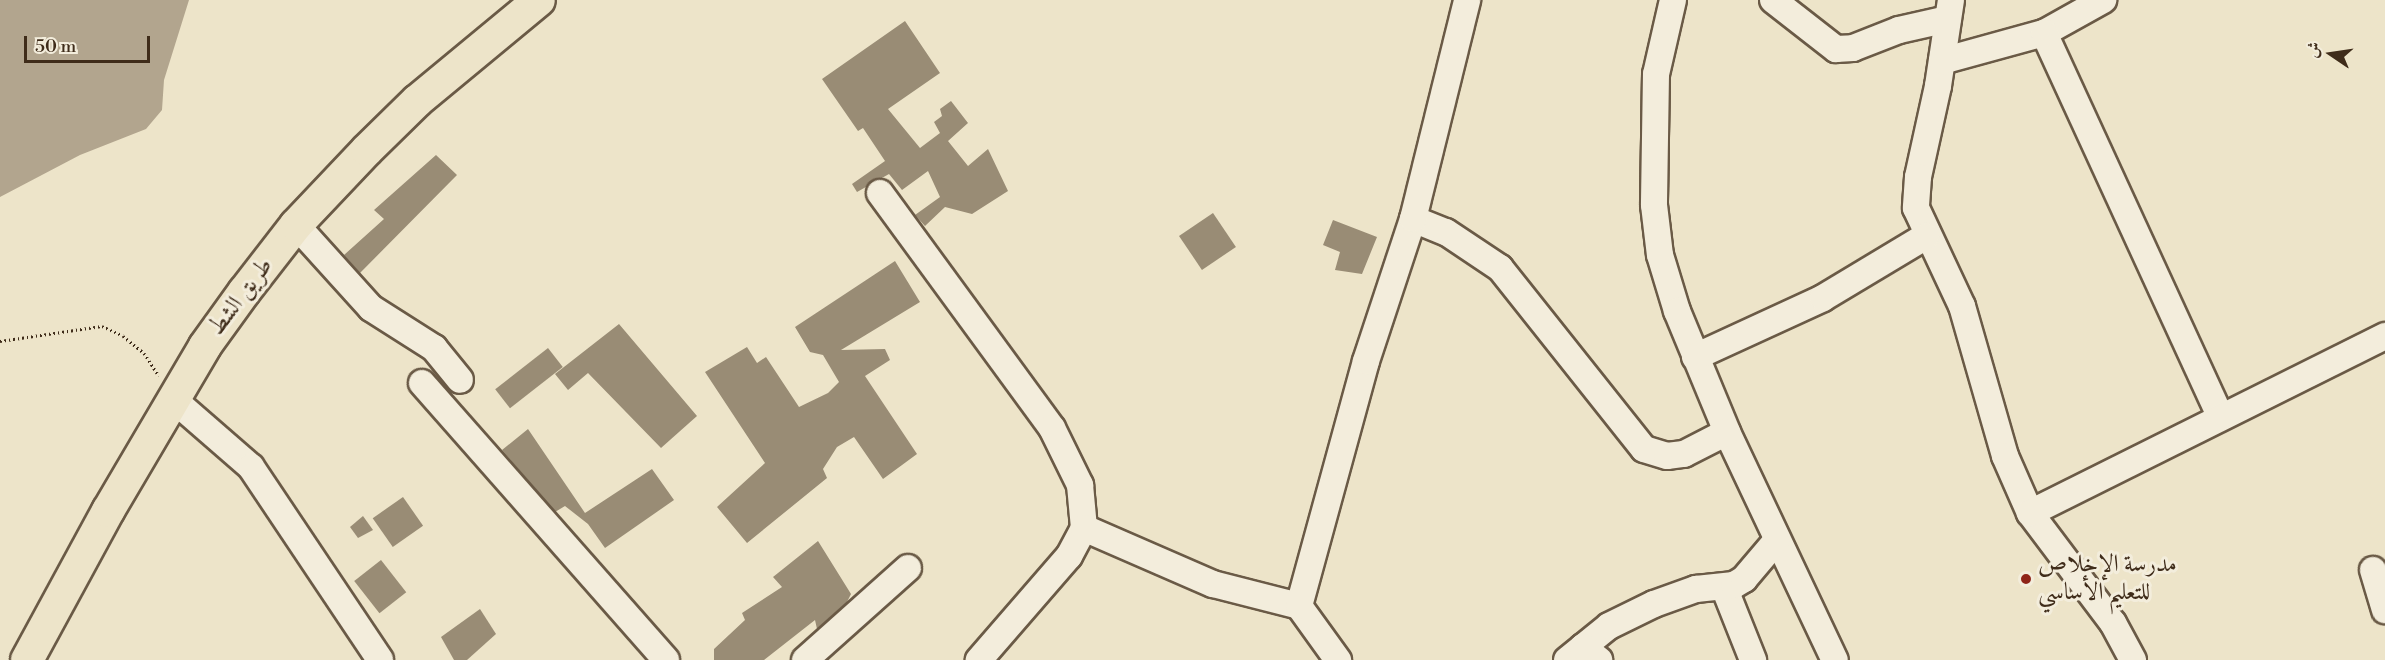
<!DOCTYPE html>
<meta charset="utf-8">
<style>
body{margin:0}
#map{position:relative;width:2385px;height:660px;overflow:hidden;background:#ede4c9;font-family:"Libre Bodoni",Amiri,serif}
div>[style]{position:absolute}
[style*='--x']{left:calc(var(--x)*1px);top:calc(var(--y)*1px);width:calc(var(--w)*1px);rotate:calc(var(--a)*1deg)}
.water>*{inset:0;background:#b2a58e}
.building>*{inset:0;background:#998c75;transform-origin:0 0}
.path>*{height:3px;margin-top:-1.5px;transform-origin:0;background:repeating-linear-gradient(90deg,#3f2c1a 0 1.5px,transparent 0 4.5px)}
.roads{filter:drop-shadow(2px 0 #6a5a46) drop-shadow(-2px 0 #6a5a46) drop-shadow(0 2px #6a5a46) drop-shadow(0 -2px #6a5a46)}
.minor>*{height:26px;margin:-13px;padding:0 13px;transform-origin:13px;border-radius:13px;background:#f3eddc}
.major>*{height:32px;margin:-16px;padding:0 16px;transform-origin:16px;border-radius:16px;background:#ede4c9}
.dots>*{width:16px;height:16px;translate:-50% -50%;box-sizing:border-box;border:3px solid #f3eddc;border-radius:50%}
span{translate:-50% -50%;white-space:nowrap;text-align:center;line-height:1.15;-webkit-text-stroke:6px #f3eddc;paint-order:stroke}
.street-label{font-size:24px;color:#3f2c1a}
.poi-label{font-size:24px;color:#3f2c1a}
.left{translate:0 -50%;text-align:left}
.north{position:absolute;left:2301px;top:24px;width:60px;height:60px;-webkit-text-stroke:4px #f3eddc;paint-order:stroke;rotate:283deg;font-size:16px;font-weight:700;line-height:24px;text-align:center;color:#3f2c1a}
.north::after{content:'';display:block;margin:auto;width:21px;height:27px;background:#3f2c1a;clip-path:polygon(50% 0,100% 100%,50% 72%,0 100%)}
.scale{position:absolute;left:24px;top:36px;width:126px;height:27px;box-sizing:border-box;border:3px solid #3f2c1a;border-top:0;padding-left:8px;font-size:18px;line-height:21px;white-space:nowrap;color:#3f2c1a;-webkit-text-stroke:4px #f3eddc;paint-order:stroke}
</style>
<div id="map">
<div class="water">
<div style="clip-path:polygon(0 0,189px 0,164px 80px,162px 110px,146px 129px,80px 155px,0 197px)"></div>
</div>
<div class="building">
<div style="clip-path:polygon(905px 21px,940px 73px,888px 109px,920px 148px,940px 133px,934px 122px,942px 116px,940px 109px,951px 101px,968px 123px,948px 141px,968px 166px,988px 149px,1008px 191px,972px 214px,945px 207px,925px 226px,915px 215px,940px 197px,928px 171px,902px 190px,889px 174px,857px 192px,852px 184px,885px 161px,863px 128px,858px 131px,822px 79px)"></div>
<div style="clip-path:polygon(436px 155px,457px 175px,360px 273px,344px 255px,384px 219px,374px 210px)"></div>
<div style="left:1213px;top:213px;width:41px;height:41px;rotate:56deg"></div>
<div style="clip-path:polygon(1333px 220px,1377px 237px,1362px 274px,1335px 270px,1340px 252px,1323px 245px)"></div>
<div style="clip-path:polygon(895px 261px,920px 302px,841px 350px,885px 349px,890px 360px,865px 376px,917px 454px,883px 479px,854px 437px,837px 447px,823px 469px,827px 478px,747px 543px,717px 507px,765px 463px,705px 372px,747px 347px,757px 363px,766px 357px,799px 407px,828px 393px,839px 382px,823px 355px,810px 352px,795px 327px)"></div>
<div style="clip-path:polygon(619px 324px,697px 416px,661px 448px,588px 373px,568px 390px,555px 374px)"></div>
<div style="left:548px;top:348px;width:24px;height:67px;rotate:52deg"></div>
<div style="clip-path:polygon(528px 429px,585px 513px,652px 469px,674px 500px,605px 548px,588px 524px,565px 506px,555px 512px,502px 450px)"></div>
<div style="left:403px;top:497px;width:35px;height:37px;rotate:55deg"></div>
<div style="clip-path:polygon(363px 516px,373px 530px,358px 538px,350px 527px)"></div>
<div style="clip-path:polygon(818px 541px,851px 594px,847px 602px,817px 629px,815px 620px,764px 660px,714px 660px,714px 649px,745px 620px,742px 613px,782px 587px,773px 577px)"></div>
<div style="left:381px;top:560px;width:41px;height:34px;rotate:52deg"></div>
<div style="clip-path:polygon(480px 609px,496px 634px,467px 660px,454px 660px,441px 637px)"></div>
</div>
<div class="path">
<div style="--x:0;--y:341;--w:103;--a:-8.4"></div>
<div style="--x:102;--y:326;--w:23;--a:25"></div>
<div style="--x:123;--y:336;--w:27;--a:39"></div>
<div style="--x:144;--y:353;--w:27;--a:57"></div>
</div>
<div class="roads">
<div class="minor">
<div style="--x:1673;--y:0;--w:76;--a:102.9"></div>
<div style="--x:1656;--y:74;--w:131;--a:90.9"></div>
<div style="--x:1654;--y:205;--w:50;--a:83.2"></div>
<div style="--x:1660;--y:255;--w:59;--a:73.1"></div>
<div style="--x:1677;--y:311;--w:131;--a:67.5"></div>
<div style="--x:1727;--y:432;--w:252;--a:64.7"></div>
<div style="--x:1773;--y:0;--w:80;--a:37.9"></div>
<div style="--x:1836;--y:49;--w:17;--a:-3"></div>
<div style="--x:1853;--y:48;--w:49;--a:-21.4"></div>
<div style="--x:1899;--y:30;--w:50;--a:-12.7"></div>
<div style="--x:1951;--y:0;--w:87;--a:98.6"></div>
<div style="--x:1938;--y:86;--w:93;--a:102.4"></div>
<div style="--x:1918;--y:177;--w:31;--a:94"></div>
<div style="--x:1916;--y:208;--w:108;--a:64.9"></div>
<div style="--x:1962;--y:306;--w:156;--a:74"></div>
<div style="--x:2005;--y:456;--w:62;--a:66.3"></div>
<div style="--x:2030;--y:513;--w:138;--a:53"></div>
<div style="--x:2113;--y:623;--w:42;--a:61.6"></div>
<div style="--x:2044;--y:33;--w:68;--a:-29.2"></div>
<div style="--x:1942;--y:61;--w:106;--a:-15.4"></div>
<div style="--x:2044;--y:33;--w:422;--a:65.3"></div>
<div style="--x:880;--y:193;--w:291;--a:53.8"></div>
<div style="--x:1052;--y:428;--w:64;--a:63.8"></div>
<div style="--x:1080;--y:485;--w:43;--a:84.7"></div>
<div style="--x:1084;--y:528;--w:32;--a:118"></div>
<div style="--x:1069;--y:556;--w:138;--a:130.9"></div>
<div style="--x:1413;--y:219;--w:35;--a:22"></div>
<div style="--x:1446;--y:232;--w:65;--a:33.7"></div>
<div style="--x:1500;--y:268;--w:231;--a:51.5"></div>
<div style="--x:1644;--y:449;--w:24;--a:17"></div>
<div style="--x:1667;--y:456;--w:17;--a:-7"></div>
<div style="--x:1684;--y:454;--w:48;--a:-27.1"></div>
<div style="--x:296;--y:225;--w:112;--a:47.9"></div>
<div style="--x:371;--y:308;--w:75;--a:32.4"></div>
<div style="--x:434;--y:348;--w:41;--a:50.9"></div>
<div style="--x:1695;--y:357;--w:141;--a:-24.7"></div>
<div style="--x:1823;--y:298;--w:120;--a:-31"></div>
<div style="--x:422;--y:383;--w:369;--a:48.6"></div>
<div style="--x:174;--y:400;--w:102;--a:41"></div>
<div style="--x:251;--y:467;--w:232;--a:56.2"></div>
<div style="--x:2030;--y:513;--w:397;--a:-26.5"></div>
<div style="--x:1084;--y:528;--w:141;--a:23.5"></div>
<div style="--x:1213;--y:584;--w:89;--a:14.3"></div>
<div style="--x:1299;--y:606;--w:67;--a:54.2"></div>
<div style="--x:2373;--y:570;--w:42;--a:73.3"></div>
<div style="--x:1724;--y:587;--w:79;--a:68.3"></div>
<div style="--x:1299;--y:606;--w:254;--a:-74.7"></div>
<div style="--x:1366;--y:361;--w:150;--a:-71.7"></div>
<div style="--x:1413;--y:219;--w:226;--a:-76.1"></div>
<div style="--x:1583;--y:647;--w:33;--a:-39"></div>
<div style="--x:1609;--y:626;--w:50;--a:-26.1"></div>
<div style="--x:1654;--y:604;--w:45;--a:-19.7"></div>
<div style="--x:1696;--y:589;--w:38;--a:-6"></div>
<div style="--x:1734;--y:585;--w:12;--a:-31"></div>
<div style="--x:1744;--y:579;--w:51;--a:-49.8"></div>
<div style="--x:805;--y:660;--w:138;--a:-41.8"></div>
<div style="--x:1567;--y:660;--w:21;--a:-39"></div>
<div style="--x:1583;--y:647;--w:21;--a:39"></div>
</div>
<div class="major">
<div style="--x:27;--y:660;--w:170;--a:-61.5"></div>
<div style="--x:108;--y:511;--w:191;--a:-59.5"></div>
<div style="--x:205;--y:346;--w:67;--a:-54.2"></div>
<div style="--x:244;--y:292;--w:85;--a:-52.2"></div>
<div style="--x:296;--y:225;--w:103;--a:-46.6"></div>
<div style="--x:367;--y:150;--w:70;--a:-44.4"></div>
<div style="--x:417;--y:101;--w:158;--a:-39.6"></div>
</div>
</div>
<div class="dots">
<div style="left:2026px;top:579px;background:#8f2418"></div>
</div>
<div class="street-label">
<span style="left:241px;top:297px;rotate:-53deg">طريق الشط</span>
</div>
<div class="poi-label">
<span class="left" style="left:2038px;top:579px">مدرسة الإخلاص<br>للتعليم الأساسي</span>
</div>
<div class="north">ش</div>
<div class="scale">50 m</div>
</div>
